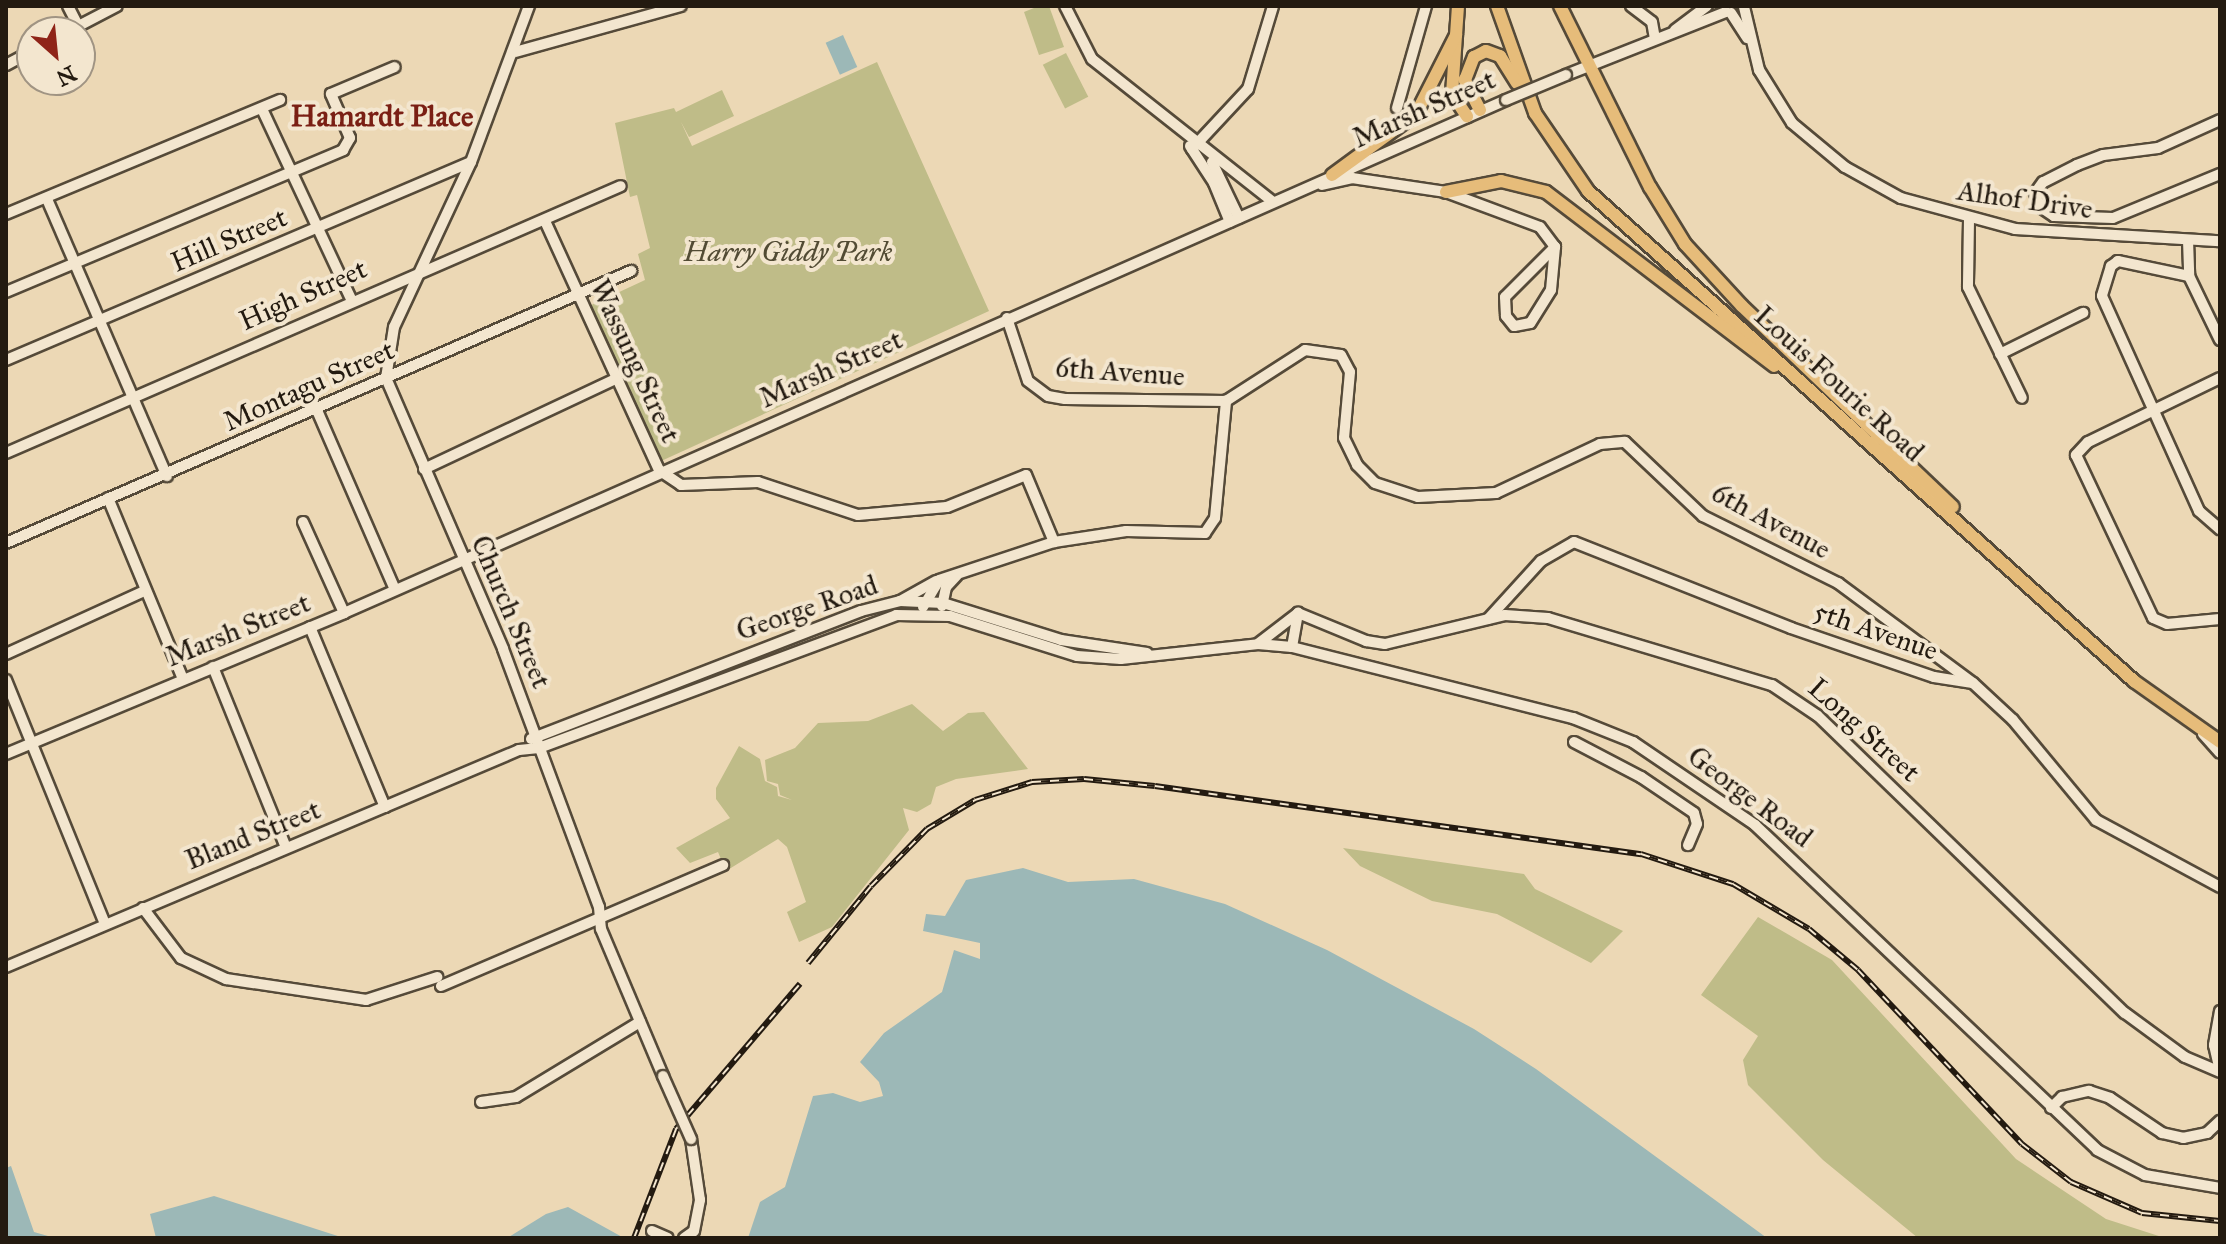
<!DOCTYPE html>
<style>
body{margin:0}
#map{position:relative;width:2226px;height:1244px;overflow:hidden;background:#ecd8b5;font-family:"IM FELL Great Primer",serif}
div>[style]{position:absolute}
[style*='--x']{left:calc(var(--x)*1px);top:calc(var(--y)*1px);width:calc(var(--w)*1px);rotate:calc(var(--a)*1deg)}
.green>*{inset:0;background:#bfbc88;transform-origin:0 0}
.water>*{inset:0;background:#9cb8b7;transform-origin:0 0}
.roads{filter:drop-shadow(2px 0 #554a39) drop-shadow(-2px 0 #554a39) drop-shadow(0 2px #554a39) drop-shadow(0 -2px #554a39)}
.minor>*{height:10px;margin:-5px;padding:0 5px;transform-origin:5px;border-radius:5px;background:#f3e6cf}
.major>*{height:12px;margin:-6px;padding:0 6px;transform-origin:6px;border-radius:6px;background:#e6bc7a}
.rail>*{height:6px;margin-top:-3px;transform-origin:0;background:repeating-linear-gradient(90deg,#f3e6cf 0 9px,#231a10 0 18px);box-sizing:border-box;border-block:2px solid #231a10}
.bridges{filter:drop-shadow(2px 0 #554a39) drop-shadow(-2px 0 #554a39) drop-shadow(0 2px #554a39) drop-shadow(0 -2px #554a39)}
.minor-bridge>*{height:10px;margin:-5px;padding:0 5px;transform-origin:5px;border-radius:5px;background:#f3e6cf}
span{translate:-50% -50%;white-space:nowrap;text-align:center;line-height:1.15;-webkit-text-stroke:8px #f3e6cf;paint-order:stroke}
.street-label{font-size:28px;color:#231a10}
.park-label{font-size:28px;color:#524b34;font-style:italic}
.neighbourhood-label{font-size:30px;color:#7a1f14;font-weight:700}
.frame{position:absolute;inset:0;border:8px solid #231a10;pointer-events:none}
.north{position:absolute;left:16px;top:16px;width:80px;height:80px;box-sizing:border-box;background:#f3e6cf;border:2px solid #a09483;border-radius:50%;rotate:153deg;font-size:22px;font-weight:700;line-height:32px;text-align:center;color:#231a10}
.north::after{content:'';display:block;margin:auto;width:28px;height:36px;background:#8f2418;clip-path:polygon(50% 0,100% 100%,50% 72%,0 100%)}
</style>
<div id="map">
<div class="green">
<div style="clip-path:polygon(1039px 6px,1049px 6px,1064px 47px,1039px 55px,1024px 12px)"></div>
<div style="left:1066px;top:53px;width:49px;height:26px;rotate:63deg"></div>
<div style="clip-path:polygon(877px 62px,989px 311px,659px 462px,585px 308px,645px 280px,638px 254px,650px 248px,637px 195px,630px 197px,615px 123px,674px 108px,676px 112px,722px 90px,734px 116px,689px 137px,681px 122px,692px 146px)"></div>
<div style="clip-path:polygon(912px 704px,943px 731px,968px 713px,984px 712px,1028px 769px,956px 779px,936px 787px,931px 804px,917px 812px,903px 808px,909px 830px,832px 927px,799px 942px,787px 912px,806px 902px,787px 847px,778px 839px,726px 871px,718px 852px,690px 863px,676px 848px,730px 818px,716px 799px,716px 788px,739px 746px,760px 759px,765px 781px,777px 787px,778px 796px,792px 800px,780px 795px,778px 784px,767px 781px,765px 760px,795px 748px,818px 723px,868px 721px)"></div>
<div style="clip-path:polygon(1343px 848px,1524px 874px,1535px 889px,1623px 931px,1591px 963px,1497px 914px,1432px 901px,1360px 866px)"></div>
<div style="clip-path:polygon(1758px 917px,1832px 960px,2016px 1159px,2106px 1219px,2165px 1238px,1918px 1238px,1823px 1160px,1748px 1085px,1743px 1060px,1758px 1036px,1701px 995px)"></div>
</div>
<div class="water">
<div style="left:843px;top:35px;width:35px;height:19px;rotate:66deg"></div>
<div style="clip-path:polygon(1023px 868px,1068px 882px,1134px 879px,1225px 904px,1327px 950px,1474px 1029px,1536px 1069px,1767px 1238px,748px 1238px,760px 1202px,785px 1187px,813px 1096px,833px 1093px,860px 1102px,883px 1096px,879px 1082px,860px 1062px,884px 1033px,942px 992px,954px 950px,980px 959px,980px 943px,923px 931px,926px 914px,945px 916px,966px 880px)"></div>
<div style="clip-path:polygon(11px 1166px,34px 1232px,55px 1238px,6px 1238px,6px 1168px)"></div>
<div style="clip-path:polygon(214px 1196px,344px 1238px,156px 1238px,150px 1214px)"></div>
<div style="clip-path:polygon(568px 1207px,624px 1238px,507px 1238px,546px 1214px)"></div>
</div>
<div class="roads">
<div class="minor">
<div style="--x:68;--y:6;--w:22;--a:63"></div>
<div style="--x:529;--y:6;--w:166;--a:110.4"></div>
<div style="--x:471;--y:162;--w:182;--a:115"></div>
<div style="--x:394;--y:327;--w:52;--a:98.9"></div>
<div style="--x:386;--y:378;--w:295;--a:66.6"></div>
<div style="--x:503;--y:649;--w:275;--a:69.6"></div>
<div style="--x:599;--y:907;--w:22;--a:85"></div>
<div style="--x:601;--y:929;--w:160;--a:67.1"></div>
<div style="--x:1065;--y:6;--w:59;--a:63"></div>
<div style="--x:1092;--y:59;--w:231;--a:38.3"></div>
<div style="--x:1631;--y:6;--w:26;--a:37"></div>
<div style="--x:1652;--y:22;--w:17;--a:80"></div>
<div style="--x:1744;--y:7;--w:65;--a:76.6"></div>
<div style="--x:1759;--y:70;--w:62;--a:58.1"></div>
<div style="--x:1792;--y:123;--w:69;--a:39.7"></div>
<div style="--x:1845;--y:167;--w:64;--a:29"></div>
<div style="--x:1901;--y:198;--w:118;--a:15.2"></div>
<div style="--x:2015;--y:229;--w:205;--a:3.4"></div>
<div style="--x:1731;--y:13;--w:30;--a:57"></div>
<div style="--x:1675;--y:30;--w:40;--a:-37"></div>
<div style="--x:67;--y:32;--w:56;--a:-27.5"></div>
<div style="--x:515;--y:52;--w:172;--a:-15.5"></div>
<div style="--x:6;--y:65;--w:30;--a:-28"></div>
<div style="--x:1566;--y:75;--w:172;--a:-21.5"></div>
<div style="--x:1397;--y:108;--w:106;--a:-74.1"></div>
<div style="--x:262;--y:109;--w:210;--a:64.9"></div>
<div style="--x:2220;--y:120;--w:68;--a:155.7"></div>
<div style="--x:2158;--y:148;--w:55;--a:172.7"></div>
<div style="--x:2103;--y:155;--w:28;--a:159"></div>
<div style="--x:2077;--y:165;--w:38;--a:153"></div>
<div style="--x:2043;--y:182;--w:14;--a:126"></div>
<div style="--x:2035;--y:193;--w:14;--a:73"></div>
<div style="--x:2039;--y:206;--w:18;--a:34"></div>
<div style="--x:2054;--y:216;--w:59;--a:1.9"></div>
<div style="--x:2113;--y:218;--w:116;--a:-22.4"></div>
<div style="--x:1190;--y:146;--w:44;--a:57"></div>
<div style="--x:1214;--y:183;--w:42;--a:67.7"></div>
<div style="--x:1192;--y:149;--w:82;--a:-47"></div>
<div style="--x:1248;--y:89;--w:87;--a:-73.2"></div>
<div style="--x:1212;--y:162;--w:62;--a:64.3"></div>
<div style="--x:1322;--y:185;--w:31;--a:-13"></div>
<div style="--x:1352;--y:178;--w:95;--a:8.5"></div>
<div style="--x:1446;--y:192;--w:100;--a:20.4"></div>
<div style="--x:1540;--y:227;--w:25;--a:53"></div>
<div style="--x:1555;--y:247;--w:43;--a:95.3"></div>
<div style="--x:1551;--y:290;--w:39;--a:122"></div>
<div style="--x:1530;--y:323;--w:16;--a:169"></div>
<div style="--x:1514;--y:326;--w:13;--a:-129"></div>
<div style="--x:1506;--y:316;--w:19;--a:-93"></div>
<div style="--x:1505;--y:297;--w:71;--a:-45"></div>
<div style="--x:47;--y:199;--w:302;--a:66.6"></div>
<div style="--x:6;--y:214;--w:297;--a:-22.6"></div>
<div style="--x:1969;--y:220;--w:67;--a:90.9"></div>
<div style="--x:1968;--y:287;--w:123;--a:64.1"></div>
<div style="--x:545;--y:221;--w:274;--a:65.4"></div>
<div style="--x:659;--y:470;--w:27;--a:34"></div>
<div style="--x:681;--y:485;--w:77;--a:-2.2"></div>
<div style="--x:758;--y:482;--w:105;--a:18.3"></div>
<div style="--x:858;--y:515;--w:89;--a:-5.1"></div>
<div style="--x:947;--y:507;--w:85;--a:-22.1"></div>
<div style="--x:1026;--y:475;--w:73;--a:67.3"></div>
<div style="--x:2188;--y:240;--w:36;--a:88"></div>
<div style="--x:2189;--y:276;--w:71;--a:64.2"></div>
<div style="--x:2189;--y:276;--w:73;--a:-168.1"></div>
<div style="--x:2118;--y:261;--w:9;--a:144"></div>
<div style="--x:2111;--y:266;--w:31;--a:107"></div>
<div style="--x:2102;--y:296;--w:236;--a:65.7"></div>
<div style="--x:2199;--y:511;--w:28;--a:41"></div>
<div style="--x:6;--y:292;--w:366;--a:-22.8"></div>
<div style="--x:343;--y:150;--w:14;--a:-60"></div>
<div style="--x:350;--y:138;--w:48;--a:-113.4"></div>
<div style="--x:331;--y:94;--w:69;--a:-22.9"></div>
<div style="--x:1007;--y:318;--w:66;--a:71.6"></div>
<div style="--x:1028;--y:381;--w:25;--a:37"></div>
<div style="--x:1048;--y:396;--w:17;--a:10"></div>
<div style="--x:1065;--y:399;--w:161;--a:0.7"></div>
<div style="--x:1226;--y:401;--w:94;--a:-32.8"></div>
<div style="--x:1305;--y:350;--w:36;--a:8"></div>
<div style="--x:1341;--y:355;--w:19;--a:62"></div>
<div style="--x:1350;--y:372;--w:66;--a:95.2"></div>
<div style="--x:1344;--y:438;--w:30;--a:64"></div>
<div style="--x:1357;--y:465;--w:25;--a:45"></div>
<div style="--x:1375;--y:483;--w:45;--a:18"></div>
<div style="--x:1418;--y:497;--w:78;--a:-2.9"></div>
<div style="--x:1496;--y:493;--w:115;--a:-25.2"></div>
<div style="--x:1600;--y:444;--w:25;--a:-5"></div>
<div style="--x:1625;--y:442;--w:108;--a:43.5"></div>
<div style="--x:1703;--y:516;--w:151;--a:26.4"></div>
<div style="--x:1838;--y:583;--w:168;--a:36.5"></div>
<div style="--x:1973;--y:683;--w:54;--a:42.8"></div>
<div style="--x:2013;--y:720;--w:130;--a:50.3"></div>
<div style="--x:2096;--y:820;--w:141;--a:28.4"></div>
<div style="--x:2000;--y:354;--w:93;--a:-26.3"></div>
<div style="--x:6;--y:360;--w:505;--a:-23.06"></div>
<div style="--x:2220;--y:378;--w:147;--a:154.1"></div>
<div style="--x:2088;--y:442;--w:18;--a:133"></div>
<div style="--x:2076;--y:455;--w:180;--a:64.7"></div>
<div style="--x:2153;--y:618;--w:15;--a:23"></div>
<div style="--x:2167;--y:624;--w:53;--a:-5.4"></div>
<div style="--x:316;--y:408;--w:198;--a:66.5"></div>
<div style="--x:6;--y:453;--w:670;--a:-23.47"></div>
<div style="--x:424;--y:469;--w:211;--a:-25.2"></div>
<div style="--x:108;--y:498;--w:196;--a:67.5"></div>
<div style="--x:303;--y:522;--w:100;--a:65.7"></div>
<div style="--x:6;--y:543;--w:682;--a:-23.52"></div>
<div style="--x:900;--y:601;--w:41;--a:-29.1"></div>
<div style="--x:942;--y:606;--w:19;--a:-78"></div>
<div style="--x:946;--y:587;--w:16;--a:-47"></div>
<div style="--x:923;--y:607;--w:31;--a:-59"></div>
<div style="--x:939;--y:580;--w:121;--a:-18.3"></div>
<div style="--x:1054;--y:542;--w:73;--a:-8.7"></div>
<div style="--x:1126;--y:531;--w:79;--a:1.5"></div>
<div style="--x:1205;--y:533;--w:18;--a:-56"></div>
<div style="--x:1215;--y:518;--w:118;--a:-84.6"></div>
<div style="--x:1298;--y:613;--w:74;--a:22.4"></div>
<div style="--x:1366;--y:641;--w:19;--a:9"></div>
<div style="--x:1385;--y:644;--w:123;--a:-13.6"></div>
<div style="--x:1505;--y:615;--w:43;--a:4"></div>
<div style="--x:1548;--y:618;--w:234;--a:16.7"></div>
<div style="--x:1772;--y:685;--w:55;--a:34"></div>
<div style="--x:1818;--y:716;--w:427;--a:44.1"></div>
<div style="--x:2125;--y:1013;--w:74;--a:36.3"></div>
<div style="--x:2185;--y:1057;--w:38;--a:23"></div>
<div style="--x:1488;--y:619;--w:79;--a:-47.6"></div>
<div style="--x:1541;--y:561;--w:38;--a:-30"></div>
<div style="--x:1574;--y:542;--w:233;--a:21.6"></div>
<div style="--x:1791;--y:628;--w:151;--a:18.9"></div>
<div style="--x:1934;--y:677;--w:39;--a:9"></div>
<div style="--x:310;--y:627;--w:195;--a:67.4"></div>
<div style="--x:1259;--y:643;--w:49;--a:-37.6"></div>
<div style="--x:1292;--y:647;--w:35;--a:-80"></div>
<div style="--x:6;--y:654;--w:152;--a:-24.5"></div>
<div style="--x:213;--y:667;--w:192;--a:68"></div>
<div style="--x:6;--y:680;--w:263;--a:67.9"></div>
<div style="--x:2203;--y:734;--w:25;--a:48"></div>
<div style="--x:531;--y:739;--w:354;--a:-21.2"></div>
<div style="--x:861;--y:611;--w:40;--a:-14.4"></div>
<div style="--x:900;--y:601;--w:43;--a:2.7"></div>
<div style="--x:943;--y:603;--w:124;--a:17.4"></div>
<div style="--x:1061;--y:640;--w:87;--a:8.6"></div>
<div style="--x:1574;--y:742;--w:76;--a:27.6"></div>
<div style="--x:1641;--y:777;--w:64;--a:34.2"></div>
<div style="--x:1694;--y:813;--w:11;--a:75"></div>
<div style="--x:1697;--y:824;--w:23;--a:113"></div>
<div style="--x:6;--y:754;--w:366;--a:-22.6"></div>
<div style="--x:344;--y:613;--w:1270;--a:-23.82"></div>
<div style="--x:143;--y:908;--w:63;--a:52.8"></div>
<div style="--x:181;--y:958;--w:50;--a:25"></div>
<div style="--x:226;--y:979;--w:142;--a:8.5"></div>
<div style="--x:366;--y:1000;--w:75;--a:-17.9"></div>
<div style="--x:6;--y:967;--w:557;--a:-22.93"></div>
<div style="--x:519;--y:750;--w:20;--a:-6"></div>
<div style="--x:539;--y:748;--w:381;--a:-20.4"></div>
<div style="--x:896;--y:615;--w:54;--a:1.1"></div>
<div style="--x:950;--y:616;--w:133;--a:17.5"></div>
<div style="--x:1077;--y:656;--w:44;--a:3.9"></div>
<div style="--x:1121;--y:659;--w:138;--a:-6.2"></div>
<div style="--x:1258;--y:644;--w:34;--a:5"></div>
<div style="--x:1292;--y:647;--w:290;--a:14.2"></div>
<div style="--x:1573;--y:718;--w:65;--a:21.8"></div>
<div style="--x:1633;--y:742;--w:148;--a:34.2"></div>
<div style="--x:1755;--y:825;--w:472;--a:43.5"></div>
<div style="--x:2097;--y:1150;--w:54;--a:27.5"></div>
<div style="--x:2145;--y:1175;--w:76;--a:9.8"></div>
<div style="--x:441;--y:986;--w:307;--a:-23.2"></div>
<div style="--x:2220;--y:1011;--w:35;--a:100"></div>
<div style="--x:2214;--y:1045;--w:26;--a:77"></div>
<div style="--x:481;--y:1102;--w:35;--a:-8"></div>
<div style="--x:516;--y:1097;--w:145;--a:-31.2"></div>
<div style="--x:2051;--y:1108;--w:16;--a:-45"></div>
<div style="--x:2062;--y:1097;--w:28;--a:-13"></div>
<div style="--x:2089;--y:1091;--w:22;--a:18"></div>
<div style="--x:2110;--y:1098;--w:63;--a:33.9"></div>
<div style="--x:2162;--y:1133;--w:22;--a:13"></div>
<div style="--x:2183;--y:1138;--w:25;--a:-12"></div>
<div style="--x:2207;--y:1133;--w:18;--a:-43"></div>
<div style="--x:652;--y:1231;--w:17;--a:24"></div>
<div style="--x:684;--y:1238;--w:12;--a:-35"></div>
<div style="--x:694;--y:1231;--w:32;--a:-79"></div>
<div style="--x:700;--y:1200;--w:62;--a:-98.4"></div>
</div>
<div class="major">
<div style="--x:1458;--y:6;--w:88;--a:93.9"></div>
<div style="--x:1452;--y:94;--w:27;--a:56"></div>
<div style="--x:1497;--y:6;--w:114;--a:70.4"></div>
<div style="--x:1535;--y:113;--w:94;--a:55.8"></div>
<div style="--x:1588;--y:191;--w:734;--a:41.91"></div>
<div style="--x:2134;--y:681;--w:105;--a:35.3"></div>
<div style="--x:1560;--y:6;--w:202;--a:63.6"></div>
<div style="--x:1650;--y:187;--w:67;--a:58.4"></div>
<div style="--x:1685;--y:244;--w:84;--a:47.4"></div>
<div style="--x:1742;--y:306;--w:291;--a:43.6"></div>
<div style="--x:1480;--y:110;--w:34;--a:-117"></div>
<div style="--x:1465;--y:80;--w:25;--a:-69"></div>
<div style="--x:1474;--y:57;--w:13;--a:-27"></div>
<div style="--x:1486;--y:51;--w:15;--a:20"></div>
<div style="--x:1500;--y:56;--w:32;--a:58"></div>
<div style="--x:1332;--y:175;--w:104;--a:-36"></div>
<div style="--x:1416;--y:114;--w:89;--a:-63.1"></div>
<div style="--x:1446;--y:192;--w:56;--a:-11.3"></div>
<div style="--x:1501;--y:181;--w:46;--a:13.7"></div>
<div style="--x:1546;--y:192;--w:287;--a:37.3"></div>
</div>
</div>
<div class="rail">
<div style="--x:808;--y:963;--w:99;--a:-50.7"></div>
<div style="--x:871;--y:886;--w:80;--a:-45.5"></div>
<div style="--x:927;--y:829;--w:56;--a:-31.1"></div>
<div style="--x:975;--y:800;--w:60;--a:-17.5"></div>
<div style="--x:1032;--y:782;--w:52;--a:-3.3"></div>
<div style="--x:1084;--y:779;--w:71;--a:5.6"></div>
<div style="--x:1155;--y:786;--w:491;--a:8"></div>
<div style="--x:1641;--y:854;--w:97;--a:18.1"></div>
<div style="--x:1733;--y:884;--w:88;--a:30.6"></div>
<div style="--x:1809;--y:929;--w:64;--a:39.9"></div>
<div style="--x:1858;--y:970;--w:239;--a:46.7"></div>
<div style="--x:2022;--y:1144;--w:62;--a:37.8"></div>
<div style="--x:2071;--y:1182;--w:77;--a:23.6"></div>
<div style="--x:2142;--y:1213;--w:78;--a:5.9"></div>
<div style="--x:634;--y:1238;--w:117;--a:-68.9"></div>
<div style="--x:676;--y:1129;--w:191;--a:-49.5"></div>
</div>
<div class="bridges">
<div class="minor-bridge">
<div style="--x:1506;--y:100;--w:65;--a:-22.6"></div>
<div style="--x:663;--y:1076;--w:69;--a:66"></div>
</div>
</div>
<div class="street-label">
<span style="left:1424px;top:109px;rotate:-24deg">Marsh Street</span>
<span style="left:2025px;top:200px;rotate:8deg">Alhof Drive</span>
<span style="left:229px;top:240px;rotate:-23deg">Hill Street</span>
<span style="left:303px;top:295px;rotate:-24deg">High Street</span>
<span style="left:635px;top:361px;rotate:65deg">Wassung Street</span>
<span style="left:831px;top:369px;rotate:-24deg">Marsh Street</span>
<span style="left:1120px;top:372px;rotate:4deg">6th Avenue</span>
<span style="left:1839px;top:384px;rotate:42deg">Louis Fourie Road</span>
<span style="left:309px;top:386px;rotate:-24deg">Montagu Street</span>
<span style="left:1771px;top:521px;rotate:28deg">6th Avenue</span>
<span style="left:807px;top:608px;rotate:-19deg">George Road</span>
<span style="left:511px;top:612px;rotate:67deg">Church Street</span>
<span style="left:238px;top:630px;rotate:-22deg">Marsh Street</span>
<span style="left:1876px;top:631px;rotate:19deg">5th Avenue</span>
<span style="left:1864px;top:730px;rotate:42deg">Long Street</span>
<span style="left:1750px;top:797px;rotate:37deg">George Road</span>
<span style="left:253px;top:835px;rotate:-22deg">Bland Street</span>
</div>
<div class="park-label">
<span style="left:788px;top:252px">Harry Giddy Park</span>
</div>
<div class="neighbourhood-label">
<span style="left:382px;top:116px">Hamardt Place</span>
</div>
<div class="frame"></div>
<div class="north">N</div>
</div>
